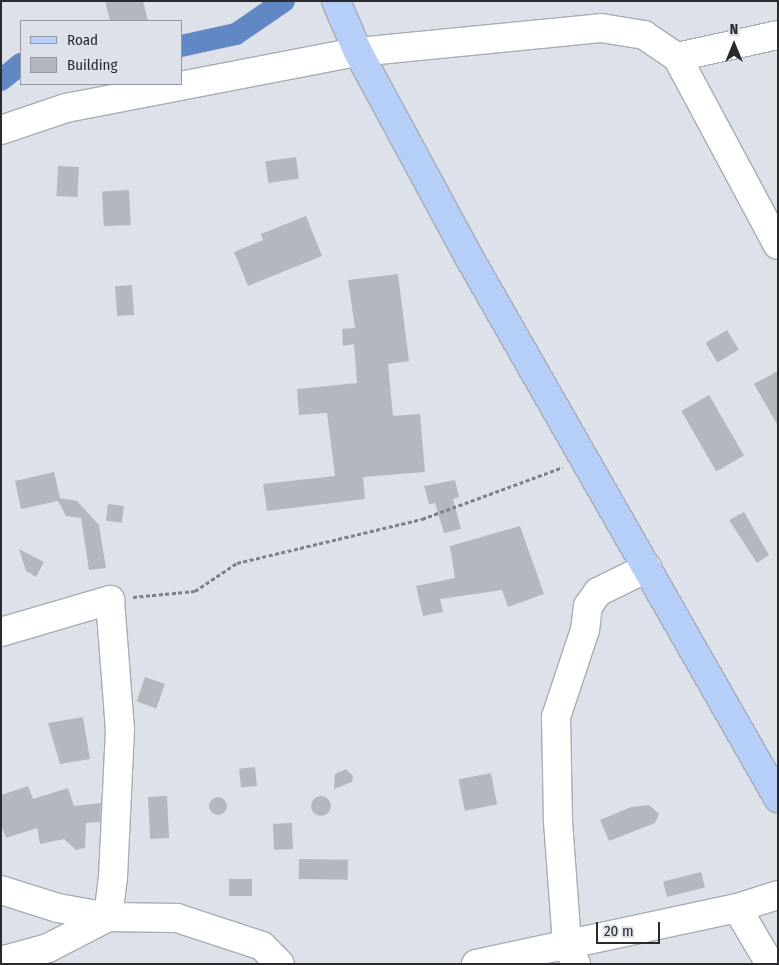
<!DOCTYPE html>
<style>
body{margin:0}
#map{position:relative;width:779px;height:965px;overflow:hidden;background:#dde2ea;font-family:"Fira Sans Condensed",sans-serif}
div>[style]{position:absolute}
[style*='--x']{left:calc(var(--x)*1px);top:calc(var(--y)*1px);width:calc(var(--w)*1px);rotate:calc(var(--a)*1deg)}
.canal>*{height:22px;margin:-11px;padding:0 11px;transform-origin:11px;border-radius:11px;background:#6287c5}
.building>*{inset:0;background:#b3b8c0;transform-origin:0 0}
.round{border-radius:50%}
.path>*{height:3px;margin-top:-1.5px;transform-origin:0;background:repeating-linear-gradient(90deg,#7d8085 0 4px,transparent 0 6.5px)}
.roads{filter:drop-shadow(1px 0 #a7acb4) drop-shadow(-1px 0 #a7acb4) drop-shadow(0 1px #a7acb4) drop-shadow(0 -1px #a7acb4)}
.minor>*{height:28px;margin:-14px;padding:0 14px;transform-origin:14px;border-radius:14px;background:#fff}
.major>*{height:28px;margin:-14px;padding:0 14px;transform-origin:14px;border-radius:14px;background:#b6cff9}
span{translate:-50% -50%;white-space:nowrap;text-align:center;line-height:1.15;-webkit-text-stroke:4.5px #dde2ea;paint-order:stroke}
.frame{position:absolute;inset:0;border:2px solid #282a2d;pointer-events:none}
.legend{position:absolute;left:20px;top:20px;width:162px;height:65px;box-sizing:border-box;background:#dde2ea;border:1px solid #95989e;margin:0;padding:6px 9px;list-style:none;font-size:15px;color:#282a2d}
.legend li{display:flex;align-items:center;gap:10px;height:25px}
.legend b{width:25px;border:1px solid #95989e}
.north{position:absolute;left:709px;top:20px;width:50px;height:50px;-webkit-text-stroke:4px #dde2ea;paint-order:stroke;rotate:0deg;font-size:14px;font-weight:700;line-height:20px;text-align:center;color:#282a2d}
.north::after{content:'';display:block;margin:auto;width:18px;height:22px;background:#282a2d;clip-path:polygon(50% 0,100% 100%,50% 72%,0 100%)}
.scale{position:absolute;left:596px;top:922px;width:64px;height:22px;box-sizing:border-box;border:2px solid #282a2d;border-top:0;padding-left:6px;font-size:15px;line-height:18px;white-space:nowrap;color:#282a2d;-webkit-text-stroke:4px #dde2ea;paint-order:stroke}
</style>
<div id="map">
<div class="canal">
<div style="--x:181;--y:46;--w:56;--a:-12.3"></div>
<div style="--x:236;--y:34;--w:58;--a:-34.5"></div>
<div style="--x:1;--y:80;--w:26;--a:-39"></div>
</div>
<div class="building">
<div style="clip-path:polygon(105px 1px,143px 1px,148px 21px,110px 21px)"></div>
<div style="left:296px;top:157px;width:22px;height:31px;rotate:82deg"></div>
<div style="left:58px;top:166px;width:21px;height:30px;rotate:3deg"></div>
<div style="left:129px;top:190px;width:35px;height:27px;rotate:87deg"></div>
<div style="clip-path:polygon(306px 216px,322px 256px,248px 286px,234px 252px,263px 240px,261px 234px)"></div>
<div style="clip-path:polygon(398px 274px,409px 361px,388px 364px,393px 416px,420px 414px,425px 472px,363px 477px,365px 499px,267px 511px,263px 484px,335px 476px,327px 413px,299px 415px,297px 389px,357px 383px,354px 344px,343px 346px,342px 329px,355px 328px,348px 280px)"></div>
<div style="left:132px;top:285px;width:30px;height:17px;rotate:86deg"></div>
<div style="left:727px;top:330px;width:23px;height:25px;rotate:59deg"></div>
<div style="clip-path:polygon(778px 371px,778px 426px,754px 384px)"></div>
<div style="left:709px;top:395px;width:70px;height:32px;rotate:60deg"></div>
<div style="clip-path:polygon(54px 472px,60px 498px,77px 501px,99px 525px,106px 568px,89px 570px,81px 518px,66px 516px,58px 501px,21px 509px,15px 481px)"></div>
<div style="clip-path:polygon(455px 480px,459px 497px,453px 499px,461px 529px,444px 533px,435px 503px,429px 504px,424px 486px)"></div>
<div style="left:108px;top:504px;width:16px;height:17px;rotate:7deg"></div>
<div style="clip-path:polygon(744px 512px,769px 555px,757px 563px,729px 520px)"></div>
<div style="clip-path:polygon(520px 526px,544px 594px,508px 607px,502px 590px,440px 599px,443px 612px,423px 616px,416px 586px,455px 578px,450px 546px)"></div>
<div style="clip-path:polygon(19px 549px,44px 562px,36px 577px,26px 571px)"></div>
<div style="left:145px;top:677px;width:21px;height:26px;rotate:19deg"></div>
<div style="clip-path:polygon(83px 717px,90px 759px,60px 764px,48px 723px)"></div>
<div style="left:255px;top:767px;width:19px;height:16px;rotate:84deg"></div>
<div style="clip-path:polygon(346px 769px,353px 776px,352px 782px,334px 789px,335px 774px)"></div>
<div style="left:491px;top:773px;width:32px;height:33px;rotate:79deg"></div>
<div style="clip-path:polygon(28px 786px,33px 799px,68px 788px,74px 806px,101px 803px,100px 822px,86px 823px,85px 848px,76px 850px,64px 839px,40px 844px,37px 828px,6px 838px,1px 824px,1px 795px)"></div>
<div style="left:167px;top:796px;width:42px;height:19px;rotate:87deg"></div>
<div class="round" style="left:311px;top:796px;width:20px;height:20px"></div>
<div class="round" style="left:209px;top:797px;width:18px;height:18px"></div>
<div style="clip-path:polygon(649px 805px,659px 814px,655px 823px,609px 841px,600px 820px,631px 807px)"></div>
<div style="left:292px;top:823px;width:26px;height:19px;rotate:88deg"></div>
<div style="left:299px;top:859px;width:49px;height:20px;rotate:1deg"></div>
<div style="left:701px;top:872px;width:16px;height:39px;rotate:76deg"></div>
<div style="left:252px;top:879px;width:17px;height:23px;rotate:90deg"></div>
</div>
<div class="path">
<div style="--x:133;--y:597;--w:62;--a:-5.5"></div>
<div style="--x:195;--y:591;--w:50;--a:-33.7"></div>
<div style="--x:237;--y:563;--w:190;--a:-13.4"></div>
<div style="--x:422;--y:519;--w:150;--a:-20.2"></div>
</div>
<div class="roads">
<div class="minor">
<div style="--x:677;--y:57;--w:103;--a:-12.3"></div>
<div style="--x:1;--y:130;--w:69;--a:-18.7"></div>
<div style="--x:66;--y:108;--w:297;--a:-10.9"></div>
<div style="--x:358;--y:52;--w:244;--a:-5.6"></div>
<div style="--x:601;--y:28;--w:44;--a:9.2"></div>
<div style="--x:644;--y:35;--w:40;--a:34"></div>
<div style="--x:677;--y:57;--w:213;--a:61.8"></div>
<div style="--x:1;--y:632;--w:114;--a:-16.4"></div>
<div style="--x:110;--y:600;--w:129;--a:85.6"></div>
<div style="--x:120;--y:729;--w:148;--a:92.7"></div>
<div style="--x:113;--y:877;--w:40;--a:97.1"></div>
<div style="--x:108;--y:917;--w:68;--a:152.7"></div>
<div style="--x:48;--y:948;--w:49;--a:164.5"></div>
<div style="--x:1;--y:890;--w:60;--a:17.5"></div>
<div style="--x:58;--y:908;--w:51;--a:10.2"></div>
<div style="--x:108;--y:917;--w:69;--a:0.8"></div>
<div style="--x:177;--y:918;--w:89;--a:18.2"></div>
<div style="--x:262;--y:946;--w:25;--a:45"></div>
<div style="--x:737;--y:908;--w:65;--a:59.5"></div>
<div style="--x:476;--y:964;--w:267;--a:-12.1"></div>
<div style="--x:737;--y:908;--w:43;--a:-17.6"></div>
<div style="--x:576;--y:964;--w:22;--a:-114"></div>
<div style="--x:567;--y:944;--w:123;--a:-94.2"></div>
<div style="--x:558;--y:821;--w:104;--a:-91.1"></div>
<div style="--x:556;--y:717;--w:92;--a:-71.6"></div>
<div style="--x:585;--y:630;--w:24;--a:-83"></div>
<div style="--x:588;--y:606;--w:17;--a:-54"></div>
<div style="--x:598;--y:592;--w:55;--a:-26.1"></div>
</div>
<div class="major">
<div style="--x:336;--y:1;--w:56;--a:66.7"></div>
<div style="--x:358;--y:52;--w:235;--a:61.6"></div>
<div style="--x:470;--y:259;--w:621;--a:60.26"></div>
</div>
</div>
<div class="frame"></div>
<ul class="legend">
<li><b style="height:6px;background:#b6cff9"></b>Road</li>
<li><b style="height:14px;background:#b3b8c0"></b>Building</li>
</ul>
<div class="north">N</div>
<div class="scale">20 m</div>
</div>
